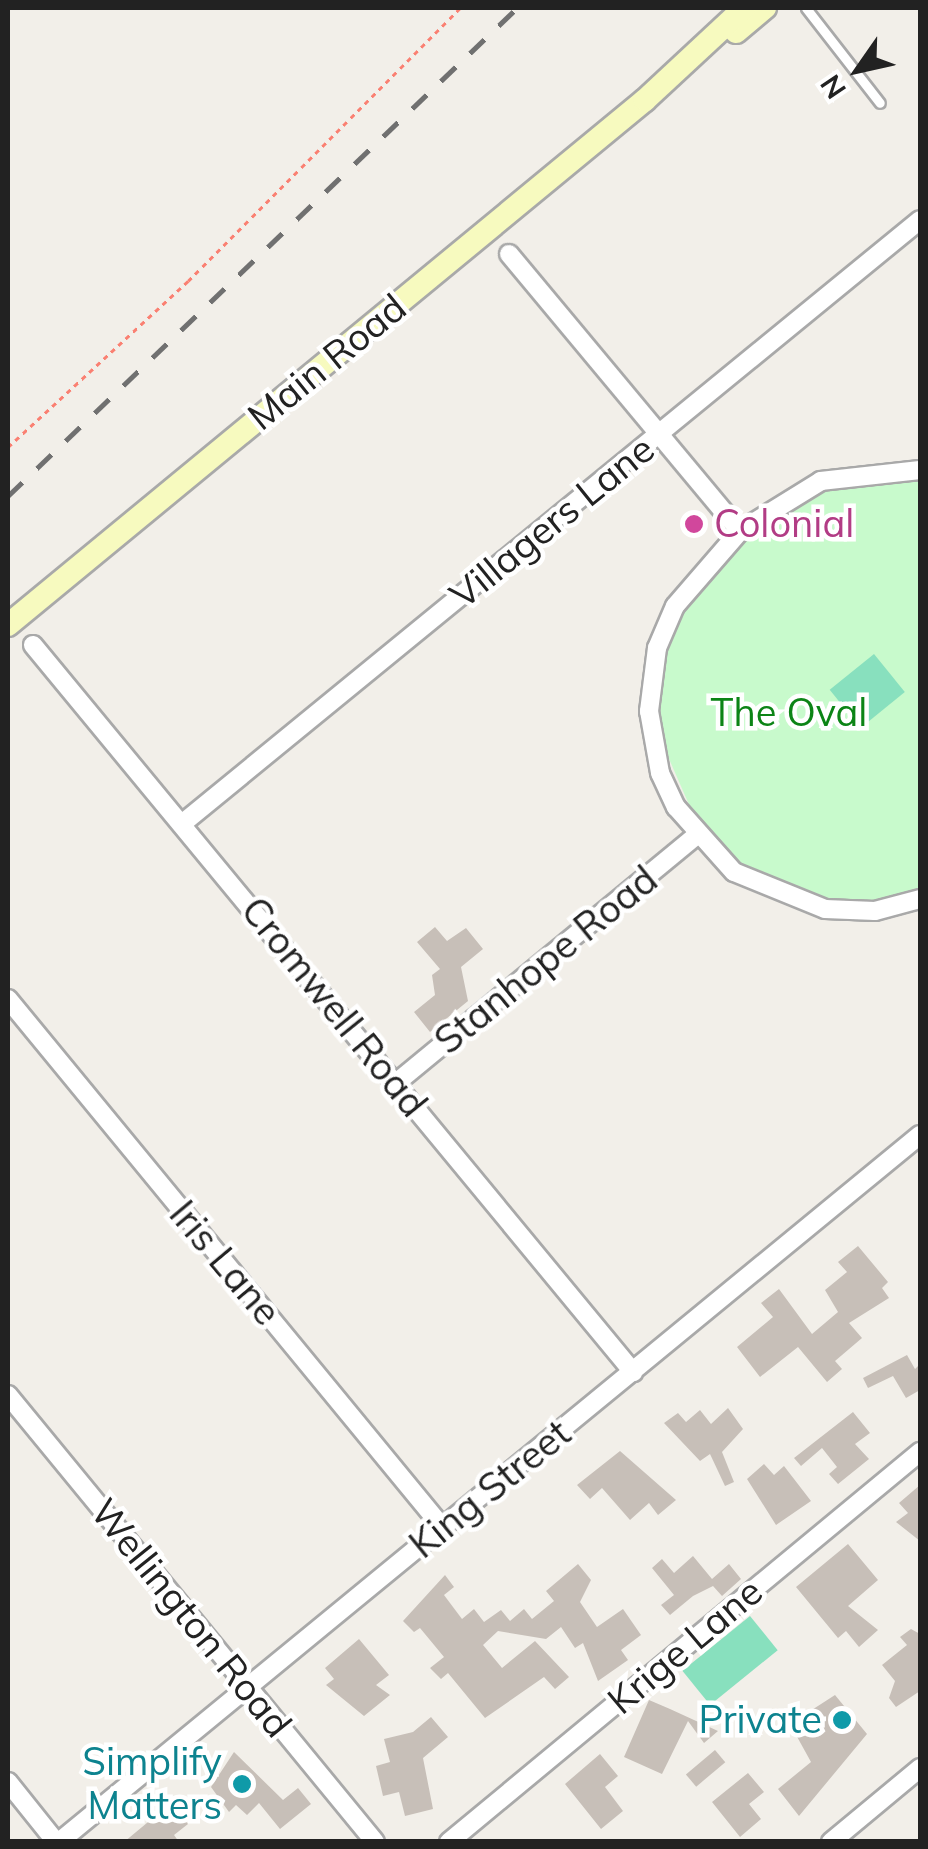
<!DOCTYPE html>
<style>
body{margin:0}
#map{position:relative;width:928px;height:1849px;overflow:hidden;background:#f2efe9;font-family:Mulish,sans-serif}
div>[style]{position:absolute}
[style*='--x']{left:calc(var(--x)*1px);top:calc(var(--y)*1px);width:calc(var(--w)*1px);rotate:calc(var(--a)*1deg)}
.park>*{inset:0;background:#c8facc}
.pitch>*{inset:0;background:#88e0be;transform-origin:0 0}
.building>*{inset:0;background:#c7bfb8;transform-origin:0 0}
.path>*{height:2.5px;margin-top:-1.25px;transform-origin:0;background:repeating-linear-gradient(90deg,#fa8072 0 5px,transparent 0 10px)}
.roads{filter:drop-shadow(2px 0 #a9a9a9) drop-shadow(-2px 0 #a9a9a9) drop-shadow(0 2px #a9a9a9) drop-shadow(0 -2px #a9a9a9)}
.service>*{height:9px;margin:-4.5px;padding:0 4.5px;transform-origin:4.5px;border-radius:4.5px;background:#fff}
.minor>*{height:18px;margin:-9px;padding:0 9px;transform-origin:9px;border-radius:9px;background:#fff}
.secondary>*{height:22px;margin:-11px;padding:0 11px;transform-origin:11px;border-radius:11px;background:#f7fabf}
.rail>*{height:5px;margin-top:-2.5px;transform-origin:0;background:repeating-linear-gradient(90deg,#707070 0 20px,transparent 0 40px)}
.dots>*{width:28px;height:28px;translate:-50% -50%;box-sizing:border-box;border:5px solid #fff;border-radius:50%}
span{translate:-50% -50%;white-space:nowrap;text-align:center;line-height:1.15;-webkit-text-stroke:9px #fff;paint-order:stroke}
.street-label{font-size:38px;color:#222}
.hotel-label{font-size:38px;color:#b23c85}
.left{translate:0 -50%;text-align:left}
.park-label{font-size:38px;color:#0c8416}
.culture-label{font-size:38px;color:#0d838f}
.right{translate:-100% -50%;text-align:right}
.frame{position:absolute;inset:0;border:10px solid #222;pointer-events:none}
.north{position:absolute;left:808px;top:20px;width:100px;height:100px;-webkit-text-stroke:8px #fff;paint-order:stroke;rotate:236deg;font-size:28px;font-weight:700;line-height:40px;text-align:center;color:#222}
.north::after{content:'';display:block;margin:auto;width:35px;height:45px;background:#222;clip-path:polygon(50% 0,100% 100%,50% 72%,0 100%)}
</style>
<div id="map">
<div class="park">
<div style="clip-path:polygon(920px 474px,920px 899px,834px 906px,738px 866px,701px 832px,659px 736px,656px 691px,666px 638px,745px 528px,844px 477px)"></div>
</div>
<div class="pitch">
<div style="left:874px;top:654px;width:49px;height:57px;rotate:51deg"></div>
<div style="left:750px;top:1616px;width:44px;height:87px;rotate:51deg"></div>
</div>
<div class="building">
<div style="clip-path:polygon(435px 927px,447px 941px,466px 928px,483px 949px,461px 967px,468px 1001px,430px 1032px,414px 1012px,435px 995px,432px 975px,440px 969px,417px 942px)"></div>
<div style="clip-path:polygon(858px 1246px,888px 1282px,882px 1288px,889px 1298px,849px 1323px,862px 1338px,835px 1361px,842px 1369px,827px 1382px,798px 1347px,760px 1377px,737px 1347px,773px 1317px,761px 1303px,779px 1289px,812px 1334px,838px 1312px,825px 1290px,847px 1272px,838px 1262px)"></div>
<div style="clip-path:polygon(907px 1355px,915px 1369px,920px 1364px,920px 1390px,906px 1398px,893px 1376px,868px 1388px,863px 1378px)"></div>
<div style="clip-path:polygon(728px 1408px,743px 1429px,722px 1452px,734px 1482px,725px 1486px,710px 1454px,700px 1461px,664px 1423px,678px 1413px,686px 1422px,700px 1410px,711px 1424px)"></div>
<div style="clip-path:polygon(853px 1412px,870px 1433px,855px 1444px,869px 1459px,838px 1484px,829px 1474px,837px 1467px,822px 1448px,801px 1466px,794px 1458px)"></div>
<div style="clip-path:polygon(620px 1451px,676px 1500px,658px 1515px,649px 1503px,630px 1520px,602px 1488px,590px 1499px,577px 1485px)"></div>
<div style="clip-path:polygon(764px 1464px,774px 1475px,784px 1466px,811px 1501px,776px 1525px,747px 1479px)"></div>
<div style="clip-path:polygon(920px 1485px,920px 1541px,896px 1522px,908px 1513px,899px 1503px)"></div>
<div style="clip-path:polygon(848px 1544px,878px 1580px,848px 1606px,878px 1630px,859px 1647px,846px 1631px,838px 1638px,796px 1587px)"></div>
<div style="clip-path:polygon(693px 1556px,712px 1579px,729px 1564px,741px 1579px,722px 1596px,713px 1586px,693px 1596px,670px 1615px,661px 1605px,674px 1595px,652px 1568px,662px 1559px,674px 1573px)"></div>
<div style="clip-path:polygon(578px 1564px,591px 1580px,580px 1602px,597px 1627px,623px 1609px,641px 1635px,621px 1650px,628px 1660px,598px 1681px,583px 1643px,575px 1648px,561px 1627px,546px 1639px,498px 1631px,483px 1645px,502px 1668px,535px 1641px,569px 1677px,555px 1689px,544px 1677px,485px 1718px,448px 1673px,441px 1679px,430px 1668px,444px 1657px,420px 1628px,414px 1632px,403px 1621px,445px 1575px,454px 1587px,444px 1595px,462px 1619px,474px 1609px,484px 1622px,501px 1610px,510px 1621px,524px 1609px,532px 1619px,554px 1601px,546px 1591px)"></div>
<div style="clip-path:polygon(911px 1629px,920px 1634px,920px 1691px,896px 1707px,889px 1698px,895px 1681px,882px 1665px,907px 1645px,900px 1637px)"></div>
<div style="clip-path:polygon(359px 1639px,389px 1675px,376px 1685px,390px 1695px,364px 1716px,326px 1685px,334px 1679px,325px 1668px)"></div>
<div style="clip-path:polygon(835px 1695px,867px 1734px,799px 1816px,778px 1789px,811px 1762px,790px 1724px)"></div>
<div style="clip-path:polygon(649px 1700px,670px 1709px,718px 1731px,704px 1743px,688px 1721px,662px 1774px,624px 1757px)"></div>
<div style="clip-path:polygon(431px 1717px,448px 1737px,423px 1758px,433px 1809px,405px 1816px,399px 1792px,383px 1796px,376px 1766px,390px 1762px,384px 1739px,413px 1732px)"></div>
<div style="left:715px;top:1750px;width:16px;height:38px;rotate:50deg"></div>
<div style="clip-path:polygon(234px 1752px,283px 1800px,298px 1788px,311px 1804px,280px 1829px,259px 1803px,247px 1815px,236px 1805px,229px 1812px,211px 1787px)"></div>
<div style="clip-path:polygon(600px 1754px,618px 1776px,605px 1787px,623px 1811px,601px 1829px,565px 1784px)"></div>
<div style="clip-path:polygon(748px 1773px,764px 1792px,749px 1804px,761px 1819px,740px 1837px,712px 1802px)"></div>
<div style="clip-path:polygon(171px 1803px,188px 1824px,174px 1835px,179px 1842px,124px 1842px)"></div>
</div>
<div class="path">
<div style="--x:8;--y:447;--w:245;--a:-42.7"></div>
<div style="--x:188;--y:281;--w:385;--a:-45.1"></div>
</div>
<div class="roads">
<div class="service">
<div style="--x:806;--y:8;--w:120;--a:52.1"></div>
</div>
<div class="minor">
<div style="--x:509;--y:254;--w:361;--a:50.2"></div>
<div style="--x:920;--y:470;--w:100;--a:173.7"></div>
<div style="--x:821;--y:481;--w:95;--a:148.3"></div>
<div style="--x:740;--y:531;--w:99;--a:130.9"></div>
<div style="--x:675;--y:606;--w:46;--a:113.2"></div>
<div style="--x:657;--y:648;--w:64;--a:97.2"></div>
<div style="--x:649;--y:711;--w:63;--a:79.9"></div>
<div style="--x:660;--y:773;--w:38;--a:65"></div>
<div style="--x:676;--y:807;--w:87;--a:48.3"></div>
<div style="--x:734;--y:872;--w:98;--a:22.1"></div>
<div style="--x:825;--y:909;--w:50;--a:2.3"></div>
<div style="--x:875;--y:911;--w:47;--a:-14.9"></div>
<div style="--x:33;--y:645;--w:943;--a:50.47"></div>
<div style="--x:183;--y:823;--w:952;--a:-39.29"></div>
<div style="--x:8;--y:999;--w:685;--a:50.57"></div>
<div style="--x:396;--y:1083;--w:389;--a:-39.5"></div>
<div style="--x:8;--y:1395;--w:578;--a:50.61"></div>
<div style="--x:8;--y:1782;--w:77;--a:51.3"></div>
<div style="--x:59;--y:1842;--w:1114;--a:-39.39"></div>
<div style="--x:449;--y:1842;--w:612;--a:-39.63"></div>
<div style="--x:831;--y:1842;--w:116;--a:-39.7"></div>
</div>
<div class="secondary">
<div style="--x:736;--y:32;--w:38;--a:-40"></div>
<div style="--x:8;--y:625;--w:825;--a:-39.49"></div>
<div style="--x:645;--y:100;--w:135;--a:-42.9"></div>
</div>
</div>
<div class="rail">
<div style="--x:8;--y:496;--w:705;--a:-43.79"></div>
</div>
<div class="dots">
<div style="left:694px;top:524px;background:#d1479c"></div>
<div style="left:842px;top:1720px;background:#0f9aa8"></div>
<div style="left:242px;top:1784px;background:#0f9aa8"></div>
</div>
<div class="street-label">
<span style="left:327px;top:362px;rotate:-39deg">Main Road</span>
<span style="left:552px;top:522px;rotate:-39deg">Villagers Lane</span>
<span style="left:546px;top:960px;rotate:-39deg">Stanhope Road</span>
<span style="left:334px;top:1007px;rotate:51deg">Cromwell Road</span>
<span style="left:225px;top:1263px;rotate:50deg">Iris Lane</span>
<span style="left:490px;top:1489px;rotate:-39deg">King Street</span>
<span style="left:191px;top:1618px;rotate:51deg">Wellington Road</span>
<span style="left:685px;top:1646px;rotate:-40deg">Krige Lane</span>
</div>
<div class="hotel-label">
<span class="left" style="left:714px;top:524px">Colonial</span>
</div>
<div class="park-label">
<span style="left:789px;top:713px">The Oval</span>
</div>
<div class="culture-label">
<span class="right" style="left:822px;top:1720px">Private</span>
<span class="right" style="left:222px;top:1784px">Simplify<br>Matters</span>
</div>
<div class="frame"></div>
<div class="north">N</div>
</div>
